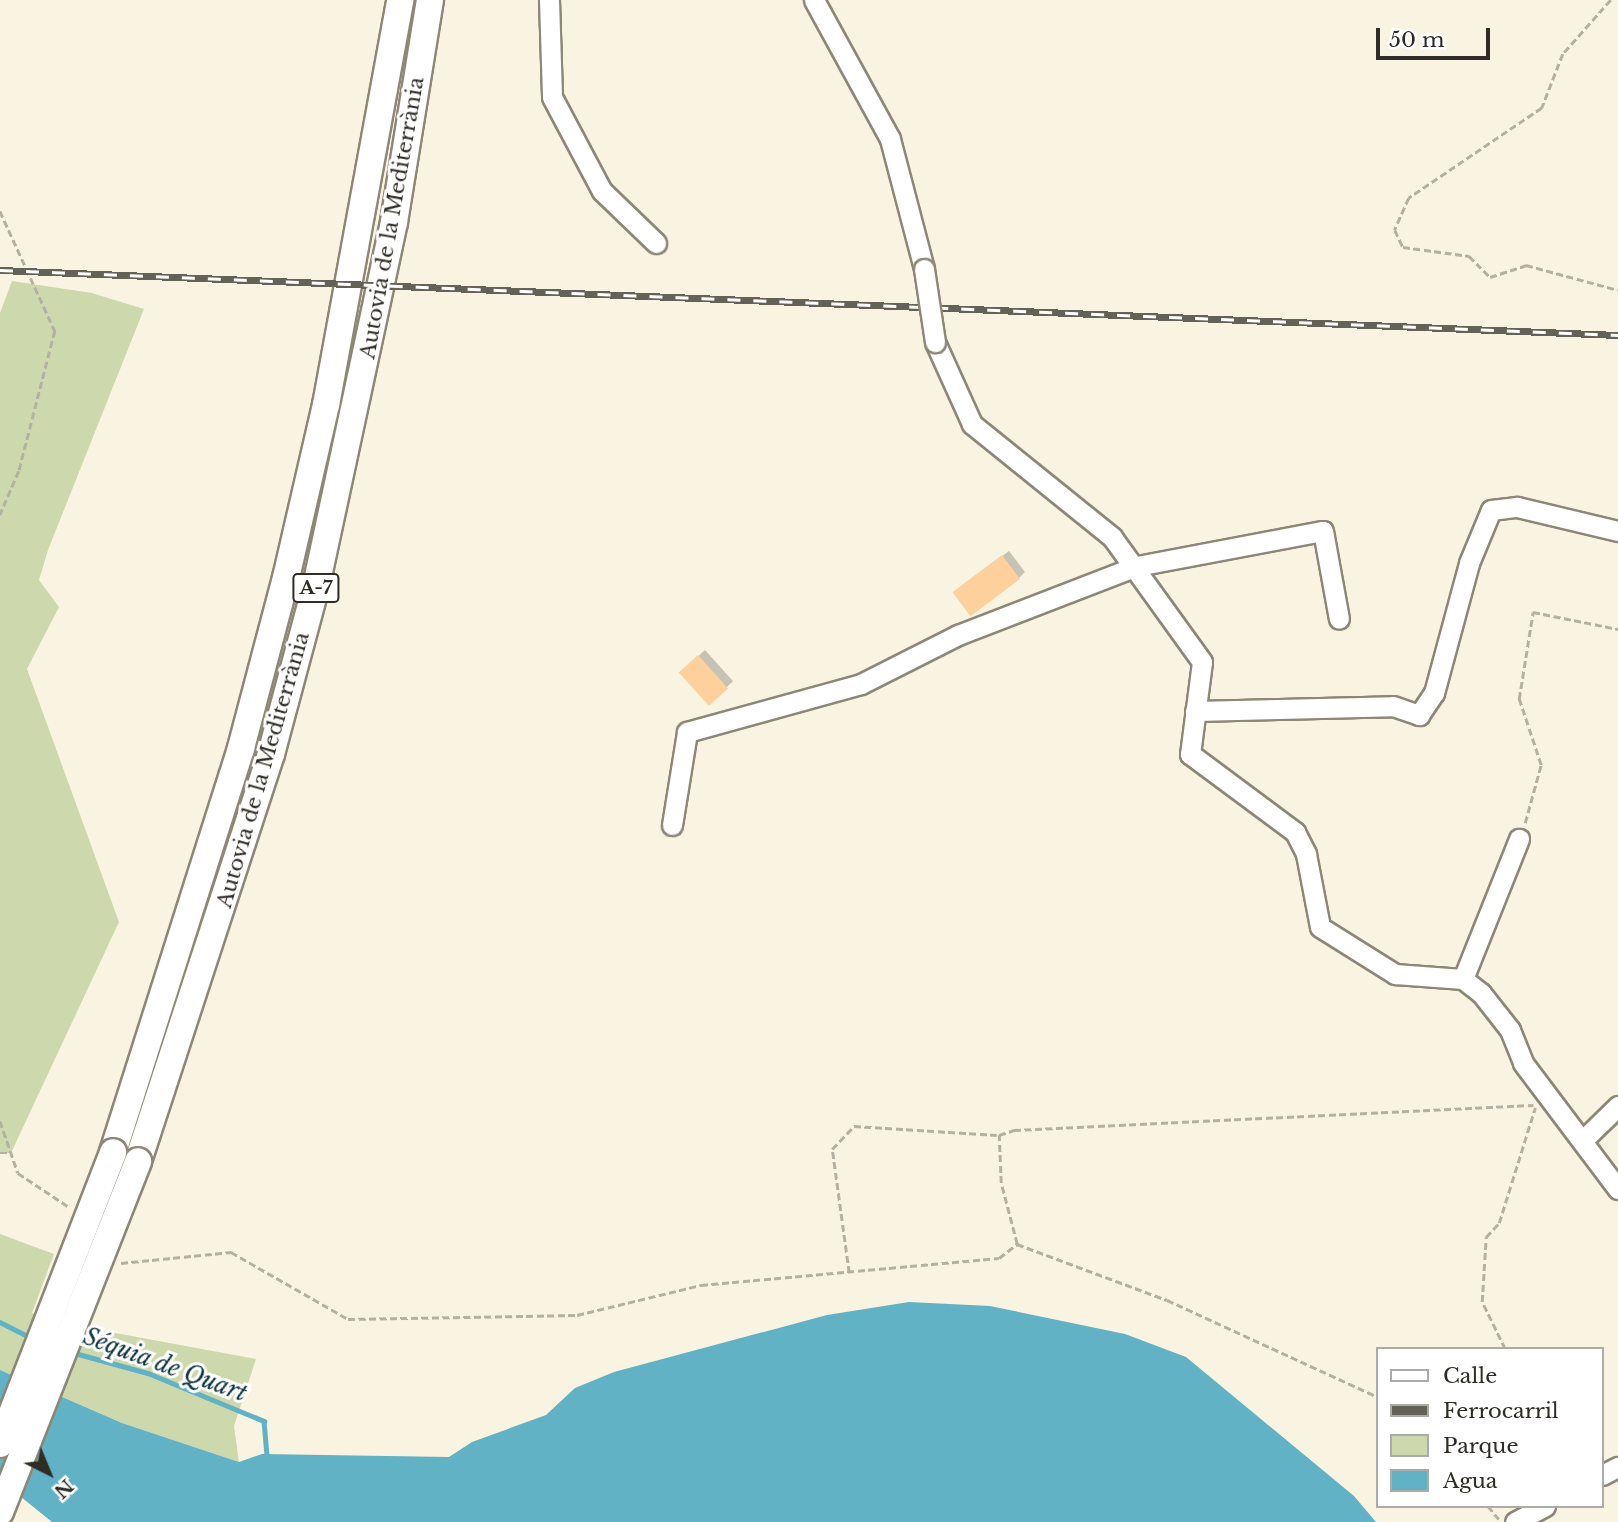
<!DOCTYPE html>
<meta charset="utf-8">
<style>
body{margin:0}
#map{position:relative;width:1618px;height:1522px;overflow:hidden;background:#f9f4e1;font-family:"Libre Baskerville",serif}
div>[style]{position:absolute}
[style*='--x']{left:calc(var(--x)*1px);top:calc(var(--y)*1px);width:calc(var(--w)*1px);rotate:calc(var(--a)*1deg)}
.green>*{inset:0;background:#cdd9ad}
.water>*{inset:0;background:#60b2c4}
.shadow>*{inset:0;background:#0003;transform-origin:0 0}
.stream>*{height:4.5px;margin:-2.25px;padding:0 2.25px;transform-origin:2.25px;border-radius:2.25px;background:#60b2c4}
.building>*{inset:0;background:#fdd09c;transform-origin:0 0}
.path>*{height:2.5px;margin-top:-1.25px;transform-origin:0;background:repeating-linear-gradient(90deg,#b5b1a2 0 7px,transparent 0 10.5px)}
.roads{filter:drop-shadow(2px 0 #8c8777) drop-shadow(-2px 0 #8c8777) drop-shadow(0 2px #8c8777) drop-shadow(0 -2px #8c8777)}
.minor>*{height:19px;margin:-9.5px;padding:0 9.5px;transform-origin:9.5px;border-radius:9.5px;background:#fff}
.highway>*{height:26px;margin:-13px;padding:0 13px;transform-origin:13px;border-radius:13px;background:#fff}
.rail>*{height:7px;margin-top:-3.5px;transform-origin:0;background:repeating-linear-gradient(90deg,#fff 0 13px,#646257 0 26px);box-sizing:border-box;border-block:2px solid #646257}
.bridges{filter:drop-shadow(2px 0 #8c8777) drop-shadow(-2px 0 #8c8777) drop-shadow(0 2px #8c8777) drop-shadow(0 -2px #8c8777)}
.minor-bridge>*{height:19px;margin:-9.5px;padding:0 9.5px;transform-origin:9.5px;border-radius:9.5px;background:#fff}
.highway-bridge>*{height:26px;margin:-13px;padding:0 13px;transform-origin:13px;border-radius:13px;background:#fff}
span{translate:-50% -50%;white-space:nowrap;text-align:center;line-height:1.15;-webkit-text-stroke:6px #fff;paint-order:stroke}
.shield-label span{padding:2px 5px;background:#fff;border:2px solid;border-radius:5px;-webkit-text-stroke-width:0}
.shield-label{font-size:19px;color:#2e2c25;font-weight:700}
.street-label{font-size:21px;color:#2e2c25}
.water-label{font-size:23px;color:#0d353d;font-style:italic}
.legend{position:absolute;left:1376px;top:1347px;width:228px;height:161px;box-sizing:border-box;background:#fff;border:2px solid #ababa8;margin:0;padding:9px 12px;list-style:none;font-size:21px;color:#2e2c25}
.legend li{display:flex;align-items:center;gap:14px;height:35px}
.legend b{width:35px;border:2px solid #ababa8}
.north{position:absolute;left:14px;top:1438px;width:70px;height:70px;-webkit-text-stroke:5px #fff;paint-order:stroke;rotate:137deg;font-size:19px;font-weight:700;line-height:28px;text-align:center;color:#2e2c25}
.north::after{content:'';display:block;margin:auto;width:24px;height:32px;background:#2e2c25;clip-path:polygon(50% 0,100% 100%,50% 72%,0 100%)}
.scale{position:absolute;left:1376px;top:28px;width:114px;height:32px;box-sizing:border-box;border:4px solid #2e2c25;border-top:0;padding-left:9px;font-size:21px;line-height:24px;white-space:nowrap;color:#2e2c25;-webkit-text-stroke:5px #fff;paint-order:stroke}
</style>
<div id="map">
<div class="green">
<div style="clip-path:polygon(12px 281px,92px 293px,144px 309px,48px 550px,39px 580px,59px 607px,27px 669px,119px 922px,11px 1153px,0 1153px,0 313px)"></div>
<div style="clip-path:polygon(0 1234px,54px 1254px,32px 1313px,82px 1341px,110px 1332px,256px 1359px,234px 1426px,239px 1462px,122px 1423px,0 1370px)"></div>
</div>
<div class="water">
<div style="clip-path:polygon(909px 1302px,990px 1306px,1125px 1334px,1186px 1357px,1354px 1496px,1376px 1522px,52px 1522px,0 1480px,0 1370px,122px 1423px,239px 1462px,262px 1454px,449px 1457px,472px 1442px,546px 1415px,575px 1388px,614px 1372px,827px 1315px)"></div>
</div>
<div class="shadow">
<div style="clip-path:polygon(1009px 551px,1025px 572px,1019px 578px,961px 586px)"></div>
<div style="left:705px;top:650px;width:42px;height:32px;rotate:48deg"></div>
</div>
<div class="stream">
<div style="--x:0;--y:1322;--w:37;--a:27"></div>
<div style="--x:71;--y:1352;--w:80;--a:15.3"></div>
<div style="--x:148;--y:1373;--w:126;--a:22.5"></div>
<div style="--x:264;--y:1421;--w:38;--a:85"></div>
</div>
<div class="building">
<div style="left:1002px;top:555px;width:30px;height:62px;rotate:53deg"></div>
<div style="left:698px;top:655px;width:45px;height:26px;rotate:48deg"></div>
</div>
<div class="path">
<div style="--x:1611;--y:0;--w:72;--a:131.6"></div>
<div style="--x:1563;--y:54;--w:58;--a:111.3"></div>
<div style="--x:1542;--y:108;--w:161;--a:145.9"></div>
<div style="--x:1409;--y:198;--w:35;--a:114"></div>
<div style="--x:1395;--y:230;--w:19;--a:65"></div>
<div style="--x:1403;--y:247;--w:67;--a:7.8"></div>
<div style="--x:1469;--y:256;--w:30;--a:45"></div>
<div style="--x:1490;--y:277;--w:38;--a:-18"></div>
<div style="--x:1526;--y:265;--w:95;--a:15.2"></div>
<div style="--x:0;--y:211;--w:132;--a:65.4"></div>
<div style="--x:55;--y:331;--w:145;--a:104.4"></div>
<div style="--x:19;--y:471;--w:48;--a:113.4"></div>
<div style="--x:1525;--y:823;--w:60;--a:-74.6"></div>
<div style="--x:1541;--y:765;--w:70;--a:-108.4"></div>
<div style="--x:1519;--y:699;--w:88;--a:-80.9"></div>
<div style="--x:1533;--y:612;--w:87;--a:11.3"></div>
<div style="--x:0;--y:1121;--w:55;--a:70.9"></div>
<div style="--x:18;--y:1173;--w:61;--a:33.7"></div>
<div style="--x:0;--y:1153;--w:11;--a:0"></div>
<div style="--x:1017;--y:1244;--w:160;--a:20.5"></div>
<div style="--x:1167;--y:1300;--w:232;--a:24.7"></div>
<div style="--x:121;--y:1263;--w:111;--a:-5.7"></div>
<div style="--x:231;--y:1252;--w:135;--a:29.8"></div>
<div style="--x:348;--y:1319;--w:229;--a:-1"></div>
<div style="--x:577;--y:1315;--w:128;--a:-13.6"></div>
<div style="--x:701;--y:1285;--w:299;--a:-5.2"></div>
<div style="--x:999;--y:1258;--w:23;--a:-38"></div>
<div style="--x:1017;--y:1244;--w:63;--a:-104.7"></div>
<div style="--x:1001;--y:1183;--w:48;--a:-92.4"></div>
<div style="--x:999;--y:1135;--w:16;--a:-18"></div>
<div style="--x:1014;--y:1130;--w:520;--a:-2.76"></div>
<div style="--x:849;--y:1273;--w:125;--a:-97.8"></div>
<div style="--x:832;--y:1149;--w:32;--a:-46"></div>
<div style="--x:854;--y:1126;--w:143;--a:3.6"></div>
<div style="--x:1505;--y:1349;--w:52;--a:-116.1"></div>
<div style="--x:1482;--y:1302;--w:65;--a:-86.5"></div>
<div style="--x:1486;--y:1237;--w:19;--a:-47"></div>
<div style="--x:1499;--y:1223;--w:121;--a:-72.6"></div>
<div style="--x:1488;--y:1506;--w:17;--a:50"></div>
</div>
<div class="roads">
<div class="minor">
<div style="--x:549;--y:0;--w:97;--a:88.2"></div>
<div style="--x:552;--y:97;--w:106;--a:62"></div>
<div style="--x:602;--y:191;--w:75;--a:43.9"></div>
<div style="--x:814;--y:0;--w:158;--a:61.3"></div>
<div style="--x:890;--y:139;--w:134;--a:75.3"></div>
<div style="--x:935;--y:342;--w:90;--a:65.7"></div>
<div style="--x:972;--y:424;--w:180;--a:38.9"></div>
<div style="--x:1112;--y:537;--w:154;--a:54.2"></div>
<div style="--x:1202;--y:662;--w:93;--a:97.4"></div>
<div style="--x:1190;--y:754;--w:131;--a:36.6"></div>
<div style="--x:1295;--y:832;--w:25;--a:63"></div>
<div style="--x:1306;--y:854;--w:74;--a:79.1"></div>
<div style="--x:1320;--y:927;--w:89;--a:32.1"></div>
<div style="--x:1395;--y:974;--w:68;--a:4.2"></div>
<div style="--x:1463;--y:979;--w:23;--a:38"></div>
<div style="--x:1481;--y:993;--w:47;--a:51.9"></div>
<div style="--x:1510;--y:1030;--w:35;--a:68"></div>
<div style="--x:1523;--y:1063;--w:158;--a:53"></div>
<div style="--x:1195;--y:711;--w:198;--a:-1.4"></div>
<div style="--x:1393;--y:706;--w:28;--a:19"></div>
<div style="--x:1419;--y:715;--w:27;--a:-56"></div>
<div style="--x:1434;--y:693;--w:135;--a:-74.9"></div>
<div style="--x:1469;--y:563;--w:57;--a:-67.5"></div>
<div style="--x:1491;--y:510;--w:26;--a:-7"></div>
<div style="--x:1517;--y:507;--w:104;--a:13.4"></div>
<div style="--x:672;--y:825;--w:94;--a:-80.8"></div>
<div style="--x:687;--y:732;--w:180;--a:-15.4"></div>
<div style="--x:861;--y:684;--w:109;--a:-26.8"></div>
<div style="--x:958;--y:635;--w:192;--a:-21.1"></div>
<div style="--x:1137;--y:566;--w:189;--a:-10.7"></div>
<div style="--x:1323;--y:531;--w:89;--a:79.7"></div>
<div style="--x:1463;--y:979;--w:151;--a:-68.2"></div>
<div style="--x:1583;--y:1140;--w:49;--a:-44.2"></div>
<div style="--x:1602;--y:1475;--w:18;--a:-27"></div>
<div style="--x:1515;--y:1522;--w:34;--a:-28"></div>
</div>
<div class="highway">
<div style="--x:113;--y:1152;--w:424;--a:-72.4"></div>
<div style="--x:241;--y:748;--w:176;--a:-75.2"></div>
<div style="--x:286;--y:578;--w:178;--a:-77"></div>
<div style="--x:326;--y:405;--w:412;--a:-79.6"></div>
<div style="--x:138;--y:1161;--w:428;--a:-71.9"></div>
<div style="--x:271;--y:754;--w:174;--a:-75"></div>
<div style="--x:316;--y:586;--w:372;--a:-77.9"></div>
<div style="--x:394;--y:222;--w:225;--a:-80.8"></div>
</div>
</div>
<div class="rail">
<div style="--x:0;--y:270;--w:1619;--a:2.3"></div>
</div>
<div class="bridges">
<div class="minor-bridge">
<div style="--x:924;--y:269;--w:74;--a:81.4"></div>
</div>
<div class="highway-bridge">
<div style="--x:0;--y:1444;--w:313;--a:-68.8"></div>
<div style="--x:0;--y:1512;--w:377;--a:-68.5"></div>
</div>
</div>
<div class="shield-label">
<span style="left:316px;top:588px">A-7</span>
</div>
<div class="street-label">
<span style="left:392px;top:218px;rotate:-80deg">Autovia de la Mediterrània</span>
<span style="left:263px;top:770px;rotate:-74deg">Autovia de la Mediterrània</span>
</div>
<div class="water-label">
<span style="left:165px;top:1365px;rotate:20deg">Séquia de Quart</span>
</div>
<ul class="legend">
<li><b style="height:9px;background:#fff"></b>Calle</li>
<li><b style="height:9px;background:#646257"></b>Ferrocarril</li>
<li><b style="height:19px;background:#cdd9ad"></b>Parque</li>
<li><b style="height:19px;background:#60b2c4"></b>Agua</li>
</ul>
<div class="north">N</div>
<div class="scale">50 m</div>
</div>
